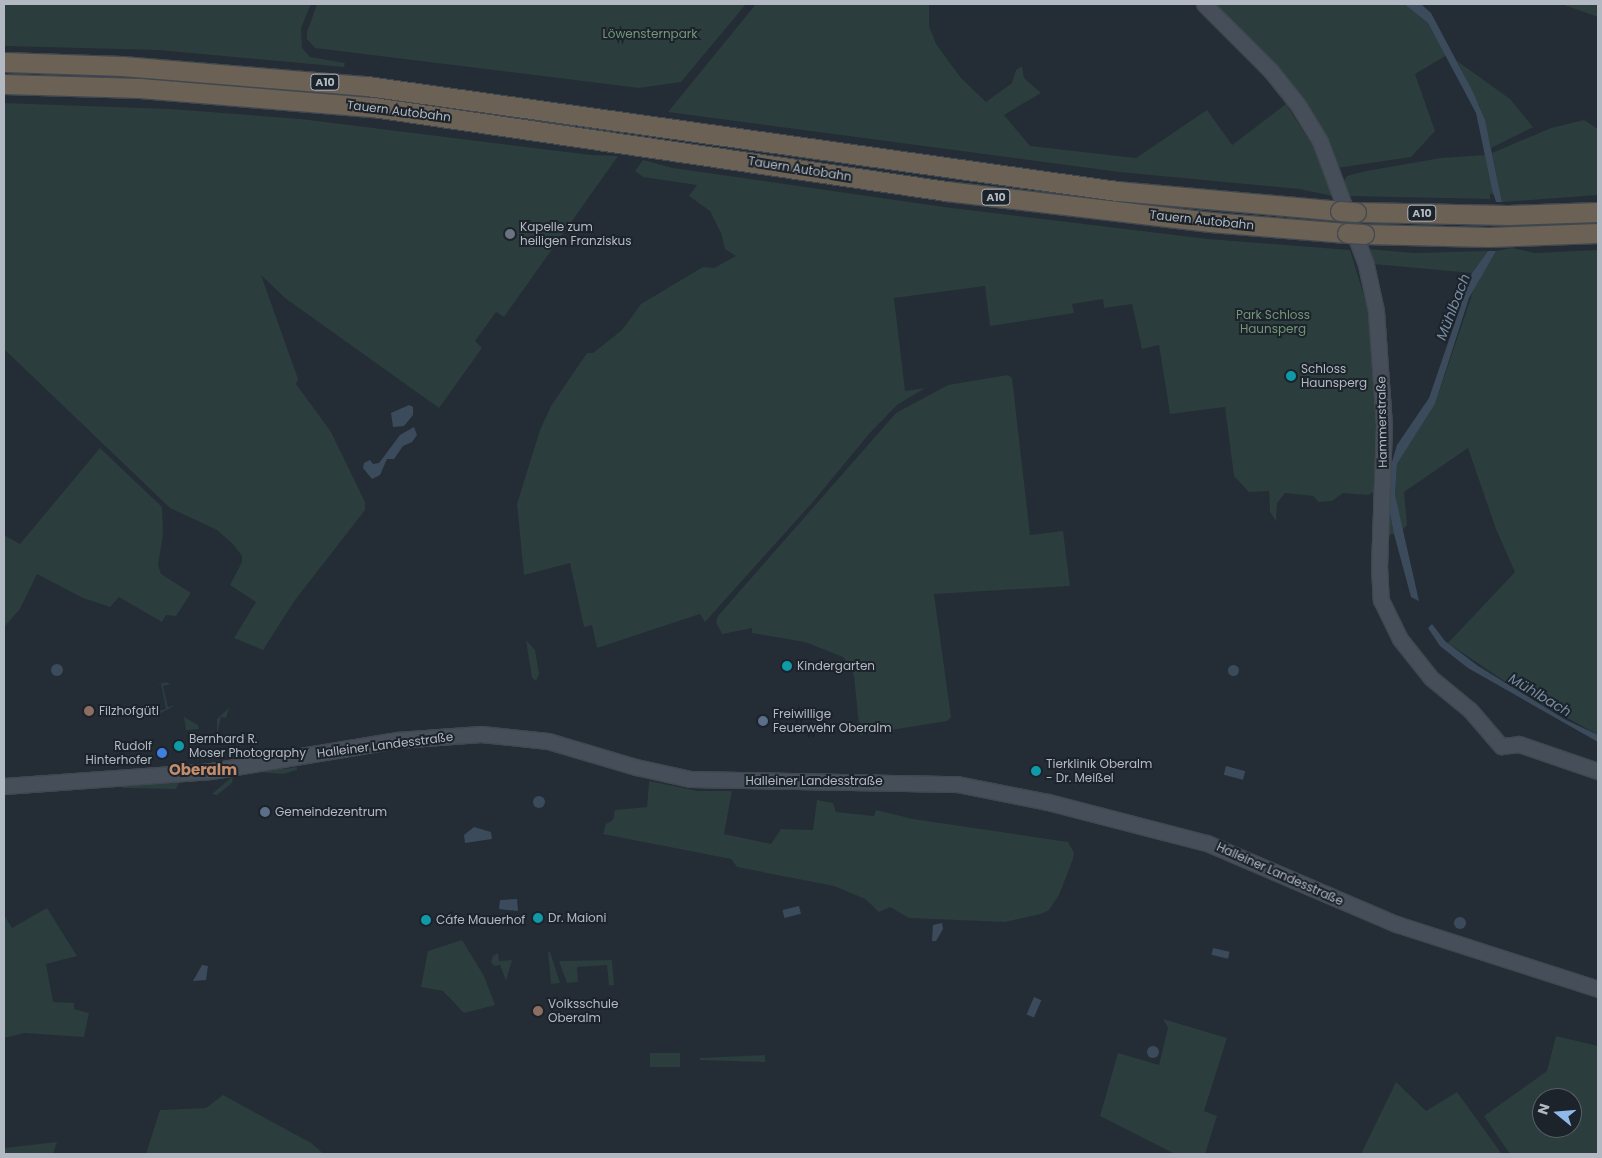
<!DOCTYPE html>
<meta charset="utf-8">
<style>
body{margin:0}
#map{position:relative;width:1602px;height:1158px;overflow:hidden;background:#242c35;font-family:Poppins,sans-serif}
div>[style]{position:absolute}
[style*='--x']{left:calc(var(--x)*1px);top:calc(var(--y)*1px);width:calc(var(--w)*1px);rotate:calc(var(--a)*1deg)}
.green>*{inset:0;background:#2b3d3c;transform-origin:0 0}
.water>*{inset:0;background:#3b4b5c;transform-origin:0 0}
.round{border-radius:50%}
.roads{filter:drop-shadow(1px 0 #40474f) drop-shadow(-1px 0 #40474f) drop-shadow(0 1px #40474f) drop-shadow(0 -1px #40474f)}
.secondary>*{height:15px;margin:-7.5px;padding:0 7.5px;transform-origin:7.5px;border-radius:7.5px;background:#454e59}
.highway>*{height:19px;margin:-9.5px;padding:0 9.5px;transform-origin:9.5px;border-radius:9.5px;background:#6b6155}
.bridges{filter:drop-shadow(1px 0 #424951) drop-shadow(-1px 0 #424951) drop-shadow(0 1px #424951) drop-shadow(0 -1px #424951)}
.highway-bridge>*{height:19px;margin:-9.5px;padding:0 9.5px;transform-origin:9.5px;border-radius:9.5px;background:#6b6155}
.dots>*{width:14px;height:14px;translate:-50% -50%;box-sizing:border-box;border:2px solid #1c232b;border-radius:50%}
span{translate:-50% -50%;white-space:nowrap;text-align:center;line-height:1.15;-webkit-text-stroke:4px #1c232b;paint-order:stroke}
.shield-label span{padding:1px 4px;background:#1c232b;border:1px solid;border-radius:4px;-webkit-text-stroke-width:0}
.shield-label{font-size:11px;color:#b2b9c2;font-weight:700}
.park-label{font-size:12px;color:#739679}
.street-label{font-size:12px;color:#b2b9c2}
.poi-label{font-size:12px;color:#b2b9c2}
.left{translate:0 -50%;text-align:left}
.right{translate:-100% -50%;text-align:right}
.water-label{font-size:14px;color:#768ca2;font-style:italic}
.quarter-label{font-size:15px;color:#c48c6b;font-weight:700}
.frame{position:absolute;inset:0;border:5px solid #b2b9c2;pointer-events:none}
.north{position:absolute;left:1532px;top:1088px;width:50px;height:50px;box-sizing:border-box;background:#1c232b;border:1px solid #585f67;border-radius:50%;rotate:287deg;font-size:14px;font-weight:700;line-height:20px;text-align:center;color:#b2b9c2}
.north::after{content:'';display:block;margin:auto;width:18px;height:22px;background:#90b8e9;clip-path:polygon(50% 0,100% 100%,50% 72%,0 100%)}
</style>
<div id="map">
<div class="green">
<div style="clip-path:polygon(4px 4px,311px 4px,301px 28px,302px 48px,310px 57px,345px 63px,344px 67px,158px 50px,4px 46px)"></div>
<div style="clip-path:polygon(317px 4px,746px 4px,681px 82px,639px 88px,315px 48px,307px 39px,307px 32px)"></div>
<div style="clip-path:polygon(756px 4px,929px 4px,929px 26px,936px 44px,961px 78px,986px 102px,1012px 83px,1016px 70px,1022px 66px,1024px 78px,1041px 93px,1004px 115px,1030px 146px,1136px 158px,1207px 110px,1232px 145px,1286px 104px,1319px 156px,1333px 196px,1299px 189px,1119px 172px,668px 112px)"></div>
<div style="clip-path:polygon(1212px 4px,1404px 4px,1428px 23px,1447px 55px,1415px 74px,1435px 131px,1411px 157px,1337px 168px)"></div>
<div style="clip-path:polygon(1562px 4px,1598px 4px,1598px 17px,1567px 6px)"></div>
<div style="clip-path:polygon(1457px 61px,1510px 99px,1533px 127px,1491px 148px,1480px 108px)"></div>
<div style="clip-path:polygon(4px 103px,171px 109px,301px 119px,591px 155px,618px 156px,504px 317px,496px 312px,475px 341px,482px 348px,439px 408px,285px 298px,261px 275px,298px 379px,296px 384px,331px 432px,365px 502px,365px 510px,295px 600px,263px 650px,234px 638px,256px 602px,230px 585px,242px 562px,242px 556px,233px 544px,217px 530px,170px 508px,4px 349px)"></div>
<div style="clip-path:polygon(1584px 120px,1598px 129px,1598px 195px,1502px 202px,1492px 153px,1551px 128px)"></div>
<div style="clip-path:polygon(1485px 155px,1495px 196px,1490px 193px,1490px 199px,1349px 196px,1343px 182px,1347px 176px,1366px 171px,1441px 158px)"></div>
<div style="clip-path:polygon(643px 160px,673px 168px,944px 207px,1208px 239px,1350px 250px,1372px 322px,1377px 424px,1375px 491px,1368px 495px,1343px 493px,1332px 501px,1319px 502px,1313px 496px,1285px 493px,1277px 503px,1276px 521px,1270px 512px,1269px 491px,1249px 492px,1234px 476px,1225px 407px,1170px 414px,1159px 345px,1142px 349px,1132px 304px,1104px 308px,1103px 299px,1072px 304px,1074px 313px,990px 326px,985px 286px,894px 298px,905px 391px,925px 388px,897px 405px,869px 434px,811px 504px,705px 622px,700px 614px,597px 648px,592px 625px,584px 627px,570px 563px,524px 575px,517px 504px,540px 430px,551px 406px,587px 353px,593px 353px,622px 330px,641px 304px,703px 267px,714px 268px,736px 256px,725px 249px,721px 233px,710px 211px,689px 196px,697px 185px,643px 177px,635px 171px)"></div>
<div style="clip-path:polygon(1512px 248px,1535px 253px,1598px 250px,1598px 735px,1519px 691px,1448px 643px,1515px 572px,1496px 529px,1468px 448px,1404px 492px,1407px 525px,1401px 531px,1395px 495px,1397px 464px,1435px 404px,1476px 283px,1496px 251px)"></div>
<div style="clip-path:polygon(1368px 249px,1414px 253px,1488px 251px,1472px 273px,1373px 264px)"></div>
<div style="clip-path:polygon(1008px 375px,1012px 378px,1030px 535px,1063px 531px,1070px 586px,934px 594px,951px 717px,947px 721px,860px 735px,854px 676px,850px 664px,843px 657px,805px 642px,752px 633px,752px 628px,722px 634px,716px 622px,718px 616px,896px 413px,948px 385px)"></div>
<div style="clip-path:polygon(100px 448px,162px 507px,163px 534px,158px 565px,161px 574px,191px 593px,176px 616px,166px 615px,162px 622px,119px 597px,110px 607px,83px 598px,37px 574px,20px 609px,4px 627px,4px 535px,20px 544px)"></div>
<div style="clip-path:polygon(1388px 504px,1394px 534px,1389px 535px,1388px 534px)"></div>
<div style="clip-path:polygon(526px 640px,535px 650px,539px 674px,536px 681px,532px 678px)"></div>
<div style="clip-path:polygon(166px 682px,171px 684px,163px 686px,168px 707px,176px 705px,161px 713px,158px 711px,166px 709px,161px 684px,152px 686px)"></div>
<div style="clip-path:polygon(229px 708px,226px 718px,221px 717px,217px 734px,217px 719px)"></div>
<div style="clip-path:polygon(184px 717px,198px 725px,199px 729px,186px 730px)"></div>
<div style="clip-path:polygon(276px 764px,283px 769px,297px 767px,297px 770px,283px 774px,246px 771px)"></div>
<div style="clip-path:polygon(233px 776px,232px 783px,217px 795px,212px 794px)"></div>
<div style="clip-path:polygon(180px 780px,176px 789px,123px 788px,123px 782px)"></div>
<div style="clip-path:polygon(649px 781px,698px 791px,732px 791px,724px 834px,771px 844px,781px 829px,813px 830px,817px 800px,833px 803px,836px 812px,874px 816px,876px 810px,913px 819px,1068px 842px,1074px 853px,1073px 859px,1059px 895px,1049px 910px,1041px 914px,1005px 922px,909px 918px,890px 907px,879px 912px,865px 899px,834px 886px,737px 867px,731px 859px,603px 834px,606px 824px,613px 820px,615px 810px,647px 807px)"></div>
<div style="clip-path:polygon(47px 908px,77px 956px,46px 964px,53px 1002px,74px 1003px,74px 1009px,89px 1013px,84px 1037px,24px 1033px,4px 1038px,4px 915px,12px 928px)"></div>
<div style="clip-path:polygon(462px 940px,484px 976px,495px 1005px,464px 1013px,443px 991px,421px 987px,428px 951px)"></div>
<div style="clip-path:polygon(548px 952px,550px 952px,560px 983px,551px 984px)"></div>
<div style="clip-path:polygon(498px 953px,499px 961px,512px 960px,506px 981px,500px 965px,494px 966px,491px 962px,493px 956px)"></div>
<div style="clip-path:polygon(612px 960px,614px 985px,609px 985px,607px 965px,577px 967px,578px 982px,567px 983px,559px 961px)"></div>
<div style="clip-path:polygon(1163px 1019px,1227px 1038px,1204px 1111px,1217px 1116px,1205px 1154px,1175px 1154px,1100px 1116px,1118px 1053px,1159px 1065px,1168px 1028px)"></div>
<div style="clip-path:polygon(evenodd,1556px 1036px,1598px 1046px,1598px 1154px,1510px 1154px,1484px 1116px,1547px 1071px,1556px 1036px,1542px 1098px,1572px 1098px,1572px 1128px,1542px 1128px,1542px 1098px)"></div>
<div style="left:680px;top:1053px;width:14px;height:30px;rotate:90deg"></div>
<div style="clip-path:polygon(765px 1055px,765px 1062px,700px 1060px,700px 1058px)"></div>
<div style="clip-path:polygon(1396px 1082px,1426px 1111px,1457px 1092px,1501px 1153px,1361px 1154px)"></div>
<div style="clip-path:polygon(223px 1095px,311px 1143px,324px 1154px,146px 1154px,160px 1110px,206px 1108px)"></div>
<div style="clip-path:polygon(57px 1142px,53px 1154px,4px 1154px,4px 1148px)"></div>
</div>
<div class="water">
<div style="clip-path:polygon(1404px 4px,1421px 4px,1431px 13px,1473px 92px,1485px 120px,1502px 202px,1496px 202px,1492px 189px,1476px 113px,1428px 23px)"></div>
<div style="clip-path:polygon(1488px 251px,1496px 251px,1469px 298px,1435px 404px,1397px 464px,1395px 495px,1419px 601px,1411px 597px,1394px 534px,1388px 504px,1389px 472px,1397px 445px,1429px 398px,1472px 273px)"></div>
<div style="clip-path:polygon(409px 405px,413px 407px,413px 415px,404px 426px,393px 427px,391px 413px)"></div>
<div style="clip-path:polygon(414px 427px,417px 435px,412px 442px,403px 446px,394px 459px,387px 459px,380px 475px,372px 479px,363px 468px,364px 463px,370px 460px,373px 464px,379px 463px,400px 435px)"></div>
<div style="clip-path:polygon(1432px 624px,1445px 641px,1478px 666px,1566px 720px,1598px 735px,1598px 742px,1468px 668px,1440px 646px,1428px 628px)"></div>
<div class="round" style="left:51px;top:664px;width:12px;height:12px"></div>
<div class="round" style="left:1227.5px;top:664.5px;width:11px;height:11px"></div>
<div style="left:1226px;top:766px;width:20px;height:9px;rotate:15deg"></div>
<div class="round" style="left:533px;top:796px;width:12px;height:12px"></div>
<div style="clip-path:polygon(474px 827px,491px 832px,492px 839px,465px 843px,464px 835px)"></div>
<div style="clip-path:polygon(517px 899px,518px 911px,499px 909px,500px 900px)"></div>
<div style="left:799px;top:906px;width:8px;height:17px;rotate:76deg"></div>
<div class="round" style="left:1454px;top:917px;width:12px;height:12px"></div>
<div style="clip-path:polygon(942px 923px,943px 929px,936px 941px,932px 941px,933px 925px)"></div>
<div style="left:1213px;top:948px;width:17px;height:7px;rotate:13deg"></div>
<div style="clip-path:polygon(202px 965px,208px 966px,206px 980px,193px 981px)"></div>
<div style="left:1034px;top:997px;width:8px;height:19px;rotate:23deg"></div>
<div class="round" style="left:1147px;top:1046px;width:12px;height:12px"></div>
</div>
<div class="roads">
<div class="secondary">
<div style="--x:1204;--y:4;--w:95;--a:45"></div>
<div style="--x:1271;--y:71;--w:43;--a:51.5"></div>
<div style="--x:1298;--y:105;--w:42;--a:58.6"></div>
<div style="--x:1320;--y:141;--w:132;--a:69.6"></div>
<div style="--x:1366;--y:265;--w:47;--a:77.7"></div>
<div style="--x:1376;--y:311;--w:114;--a:86"></div>
<div style="--x:1384;--y:425;--w:141;--a:92"></div>
<div style="--x:1379;--y:566;--w:34;--a:87"></div>
<div style="--x:1381;--y:600;--w:43;--a:64"></div>
<div style="--x:1400;--y:639;--w:50;--a:51.5"></div>
<div style="--x:1431;--y:678;--w:50;--a:39.4"></div>
<div style="--x:1470;--y:710;--w:48;--a:49.3"></div>
<div style="--x:1501;--y:746;--w:18;--a:-6"></div>
<div style="--x:1519;--y:744;--w:83;--a:18.9"></div>
<div style="--x:4;--y:786;--w:208;--a:-4.1"></div>
<div style="--x:211;--y:771;--w:189;--a:-9.5"></div>
<div style="--x:397;--y:740;--w:84;--a:-4.1"></div>
<div style="--x:481;--y:734;--w:67;--a:6"></div>
<div style="--x:548;--y:741;--w:92;--a:16.5"></div>
<div style="--x:636;--y:767;--w:55;--a:12.5"></div>
<div style="--x:690;--y:779;--w:267;--a:1.1"></div>
<div style="--x:957;--y:784;--w:93;--a:11.2"></div>
<div style="--x:1048;--y:802;--w:164;--a:14.5"></div>
<div style="--x:1207;--y:843;--w:206;--a:23.2"></div>
<div style="--x:1396;--y:924;--w:212;--a:17.8"></div>
</div>
<div class="highway">
<div style="--x:4;--y:62;--w:118;--a:1.9"></div>
<div style="--x:122;--y:66;--w:246;--a:4.7"></div>
<div style="--x:367;--y:86;--w:757;--a:7.97"></div>
<div style="--x:1117;--y:191;--w:224;--a:5.1"></div>
<div style="--x:4;--y:84;--w:136;--a:1.7"></div>
<div style="--x:140;--y:88;--w:234;--a:4.7"></div>
<div style="--x:373;--y:107;--w:579;--a:8.34"></div>
<div style="--x:946;--y:191;--w:266;--a:6.7"></div>
<div style="--x:1210;--y:222;--w:137;--a:4.6"></div>
<div style="--x:1356;--y:212;--w:152;--a:1.1"></div>
<div style="--x:1508;--y:215;--w:90;--a:-1.9"></div>
<div style="--x:1364;--y:234;--w:125;--a:1.4"></div>
<div style="--x:1489;--y:237;--w:109;--a:-2.1"></div>
</div>
</div>
<div class="bridges">
<div class="highway-bridge">
<div style="--x:1340;--y:211;--w:16;--a:4"></div>
<div style="--x:1347;--y:233;--w:17;--a:3"></div>
</div>
</div>
<div class="dots">
<div style="left:510px;top:234px;background:#6b7280"></div>
<div style="left:1291px;top:376px;background:#0f9aa8"></div>
<div style="left:787px;top:666px;background:#0f9aa8"></div>
<div style="left:89px;top:711px;background:#8d6e63"></div>
<div style="left:763px;top:721px;background:#5c6f8a"></div>
<div style="left:179px;top:746px;background:#0f9aa8"></div>
<div style="left:162px;top:753px;background:#3f7fe0"></div>
<div style="left:1036px;top:771px;background:#0f9aa8"></div>
<div style="left:265px;top:812px;background:#5c6f8a"></div>
<div style="left:538px;top:918px;background:#0f9aa8"></div>
<div style="left:426px;top:920px;background:#0f9aa8"></div>
<div style="left:538px;top:1011px;background:#8d6e63"></div>
</div>
<div class="shield-label">
<span style="left:325px;top:82px">A10</span>
<span style="left:996px;top:197px">A10</span>
<span style="left:1422px;top:213px">A10</span>
</div>
<div class="park-label">
<span style="left:650px;top:34px">Löwensternpark</span>
<span style="left:1273px;top:322px">Park Schloss<br>Haunsperg</span>
</div>
<div class="street-label">
<span style="left:399px;top:111px;rotate:7deg">Tauern Autobahn</span>
<span style="left:800px;top:169px;rotate:9deg">Tauern Autobahn</span>
<span style="left:1202px;top:220px;rotate:6deg">Tauern Autobahn</span>
<span style="left:1382px;top:422px;rotate:-91deg">Hammerstraße</span>
<span style="left:385px;top:745px;rotate:-7deg">Halleiner Landesstraße</span>
<span style="left:814px;top:781px">Halleiner Landesstraße</span>
<span style="left:1280px;top:874px;rotate:24deg">Halleiner Landesstraße</span>
</div>
<div class="poi-label">
<span class="left" style="left:520px;top:234px">Kapelle zum<br>heiligen Franziskus</span>
<span class="left" style="left:1301px;top:376px">Schloss<br>Haunsperg</span>
<span class="left" style="left:797px;top:666px">Kindergarten</span>
<span class="left" style="left:99px;top:711px">Filzhofgütl</span>
<span class="left" style="left:773px;top:721px">Freiwillige<br>Feuerwehr Oberalm</span>
<span class="left" style="left:189px;top:746px">Bernhard R.<br>Moser Photography</span>
<span class="right" style="left:152px;top:753px">Rudolf<br>Hinterhofer</span>
<span class="left" style="left:1046px;top:771px">Tierklinik Oberalm<br>- Dr. Meißel</span>
<span class="left" style="left:275px;top:812px">Gemeindezentrum</span>
<span class="left" style="left:548px;top:918px">Dr. Maioni</span>
<span class="left" style="left:436px;top:920px">Cáfe Mauerhof</span>
<span class="left" style="left:548px;top:1011px">Volksschule<br>Oberalm</span>
</div>
<div class="water-label">
<span style="left:1453px;top:307px;rotate:-69deg">Mühlbach</span>
<span style="left:1540px;top:695px;rotate:31deg">Mühlbach</span>
</div>
<div class="quarter-label">
<span style="left:203px;top:770px">Oberalm</span>
</div>
<div class="frame"></div>
<div class="north">N</div>
</div>
